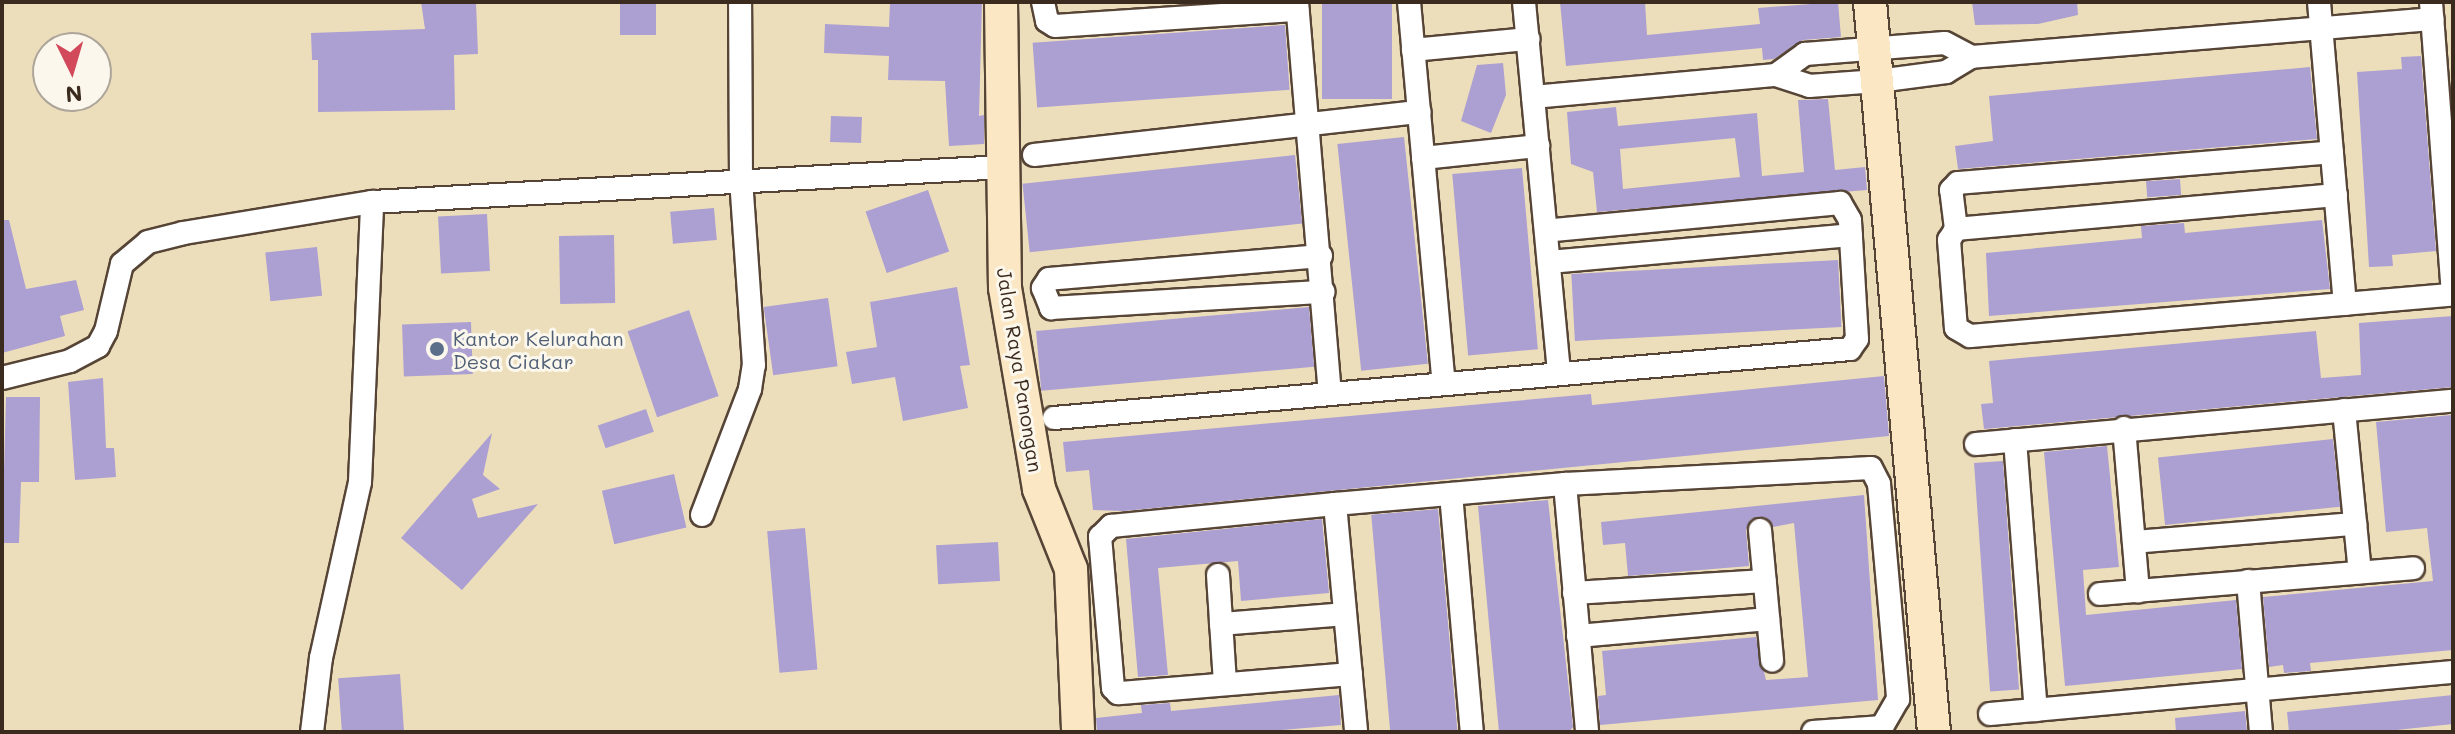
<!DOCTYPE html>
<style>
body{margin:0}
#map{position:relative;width:2455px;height:734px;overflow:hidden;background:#eddebb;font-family:Mali,sans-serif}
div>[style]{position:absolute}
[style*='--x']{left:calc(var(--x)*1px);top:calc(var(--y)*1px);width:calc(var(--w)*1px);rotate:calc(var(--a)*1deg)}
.building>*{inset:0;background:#ac9fd2;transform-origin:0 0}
.roads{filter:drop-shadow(2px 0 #564536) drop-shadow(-2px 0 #564536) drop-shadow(0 2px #564536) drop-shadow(0 -2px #564536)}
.street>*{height:22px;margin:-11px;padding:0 11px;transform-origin:11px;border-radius:11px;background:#fff}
.secondary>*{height:32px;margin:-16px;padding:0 16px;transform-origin:16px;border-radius:16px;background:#fbe7c3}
.dots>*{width:22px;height:22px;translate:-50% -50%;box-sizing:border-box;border:4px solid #fbf7ec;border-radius:50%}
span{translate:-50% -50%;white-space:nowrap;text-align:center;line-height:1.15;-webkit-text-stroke:6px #fbf7ec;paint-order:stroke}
.service-label{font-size:20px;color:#4e5e75}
.left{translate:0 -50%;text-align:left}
.street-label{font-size:20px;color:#3b2a1e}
.frame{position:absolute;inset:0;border:4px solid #3b2a1e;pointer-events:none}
.north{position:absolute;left:32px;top:32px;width:80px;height:80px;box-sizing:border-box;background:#fbf7ec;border:2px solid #aea59a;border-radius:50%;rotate:175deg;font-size:22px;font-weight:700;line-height:32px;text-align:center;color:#3b2a1e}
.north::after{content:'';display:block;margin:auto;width:28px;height:36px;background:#d1495b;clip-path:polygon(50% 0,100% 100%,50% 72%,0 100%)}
</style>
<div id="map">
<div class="building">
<div style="clip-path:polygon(421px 2px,476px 2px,478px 54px,454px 55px,455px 110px,318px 112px,318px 60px,312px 60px,311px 33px,425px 29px)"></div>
<div style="left:620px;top:2px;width:36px;height:33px"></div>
<div style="clip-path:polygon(890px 2px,982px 2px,979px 116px,984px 115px,984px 144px,949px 146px,945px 81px,888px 80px,889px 56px,824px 53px,825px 24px,889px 27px)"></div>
<div style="left:1322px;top:2px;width:70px;height:97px"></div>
<div style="clip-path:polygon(1560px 2px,1645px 2px,1647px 35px,1760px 24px,1758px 8px,1838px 2px,1841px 37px,1803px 40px,1774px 59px,1763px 60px,1762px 48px,1566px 66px)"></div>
<div style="clip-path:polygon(1972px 2px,2077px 2px,2078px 15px,2038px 24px,1975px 25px)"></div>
<div style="left:1285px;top:25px;width:65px;height:253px;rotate:86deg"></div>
<div style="clip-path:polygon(2421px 56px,2436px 251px,2392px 255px,2393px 266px,2369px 267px,2357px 72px,2402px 69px,2401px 57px)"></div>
<div style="clip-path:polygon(1503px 63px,1506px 95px,1491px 133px,1461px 121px,1477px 65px)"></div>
<div style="clip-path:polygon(2310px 67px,2317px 139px,1958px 169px,1955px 146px,1993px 141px,1989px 96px)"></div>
<div style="clip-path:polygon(evenodd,1828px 99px,1835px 170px,1865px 167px,1867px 190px,1597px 212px,1593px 172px,1571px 164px,1567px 112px,1616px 107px,1618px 126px,1757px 113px,1762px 176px,1804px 172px,1798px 100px,1828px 99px,1735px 138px,1740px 177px,1623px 189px,1620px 149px,1735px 138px)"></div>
<div style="left:831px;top:116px;width:31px;height:26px;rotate:2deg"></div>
<div style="left:1404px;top:137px;width:228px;height:67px;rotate:84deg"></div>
<div style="left:1295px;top:155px;width:69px;height:274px;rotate:84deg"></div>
<div style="left:1522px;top:168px;width:182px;height:70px;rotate:85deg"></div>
<div style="left:2180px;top:179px;width:16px;height:34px;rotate:86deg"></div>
<div style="left:928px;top:190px;width:65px;height:66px;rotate:71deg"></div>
<div style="left:714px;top:208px;width:32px;height:44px;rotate:85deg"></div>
<div style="left:487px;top:214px;width:57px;height:49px;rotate:87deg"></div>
<div style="clip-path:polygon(2px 220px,9px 220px,26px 289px,76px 280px,84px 310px,60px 316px,65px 336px,2px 353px)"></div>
<div style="clip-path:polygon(2322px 220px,2330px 289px,1989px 316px,1986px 253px,2142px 238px,2141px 226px,2184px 223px,2185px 233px)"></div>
<div style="left:614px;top:235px;width:68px;height:55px;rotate:89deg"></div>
<div style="left:317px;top:247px;width:49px;height:52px;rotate:84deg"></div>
<div style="left:1838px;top:260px;width:67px;height:267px;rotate:87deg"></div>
<div style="clip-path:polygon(957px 287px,970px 365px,960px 366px,968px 408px,903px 421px,895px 377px,852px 384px,846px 352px,877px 347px,870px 302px)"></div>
<div style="left:828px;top:298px;width:69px;height:65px;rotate:82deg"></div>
<div style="left:1309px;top:307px;width:60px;height:274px;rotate:85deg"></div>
<div style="left:689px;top:310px;width:91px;height:65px;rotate:71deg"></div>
<div style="clip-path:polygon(2453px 316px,2453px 387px,1984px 429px,1981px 404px,1993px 403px,1989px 361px,2316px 331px,2321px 378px,2361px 375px,2359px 323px)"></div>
<div style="left:471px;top:322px;width:52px;height:69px;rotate:88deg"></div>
<div style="clip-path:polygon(1884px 376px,1889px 436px,1124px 511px,1093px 510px,1089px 470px,1066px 472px,1063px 442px,1591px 394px,1592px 405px)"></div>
<div style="clip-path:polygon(103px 378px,106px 448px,114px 448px,116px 477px,75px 480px,68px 382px)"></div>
<div style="clip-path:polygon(6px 397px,40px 397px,39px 482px,21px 482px,19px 543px,2px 543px)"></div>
<div style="left:646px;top:409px;width:24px;height:51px;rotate:71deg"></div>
<div style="clip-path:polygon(2452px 415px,2453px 650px,2310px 663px,2311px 671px,2284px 673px,2283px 665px,2269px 667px,2263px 597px,2433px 581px,2427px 528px,2386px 532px,2376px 422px)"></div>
<div style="clip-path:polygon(492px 433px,483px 475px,500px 489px,472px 499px,478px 518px,538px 504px,462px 590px,401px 538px)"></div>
<div style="left:2333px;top:439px;width:68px;height:176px;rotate:84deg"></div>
<div style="clip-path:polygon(2107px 446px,2119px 567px,2083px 570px,2086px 615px,2236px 600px,2242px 669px,2065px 686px,2044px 452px)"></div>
<div style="left:2003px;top:461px;width:229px;height:29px;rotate:86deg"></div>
<div style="left:674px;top:474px;width:55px;height:74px;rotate:77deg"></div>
<div style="clip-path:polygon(1864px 495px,1878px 700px,1600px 725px,1598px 696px,1606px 695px,1602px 651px,1756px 637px,1766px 680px,1808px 677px,1794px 523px,1773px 527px,1765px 517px,1751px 519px,1746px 530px,1749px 566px,1628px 576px,1625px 543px,1603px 545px,1601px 522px)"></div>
<div style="clip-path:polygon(1548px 500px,1573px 727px,1569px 732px,1499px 732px,1478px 506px)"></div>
<div style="left:1438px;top:509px;width:224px;height:67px;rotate:85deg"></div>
<div style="clip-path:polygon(1322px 519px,1329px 593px,1241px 601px,1238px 561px,1158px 568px,1168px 675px,1138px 677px,1126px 539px)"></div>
<div style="left:805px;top:528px;width:142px;height:38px;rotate:85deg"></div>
<div style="left:998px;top:542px;width:39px;height:62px;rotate:87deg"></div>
<div style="left:400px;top:674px;width:58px;height:62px;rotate:86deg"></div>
<div style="clip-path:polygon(1339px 695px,1341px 725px,1258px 732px,1097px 732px,1096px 718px,1142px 713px,1141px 705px,1170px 703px,1171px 711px)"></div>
<div style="clip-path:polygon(2453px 695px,2453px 724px,2378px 732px,2289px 732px,2287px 712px)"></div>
<div style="clip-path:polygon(2245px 711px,2247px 732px,2176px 732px,2175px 718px)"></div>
</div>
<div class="roads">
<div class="street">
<div style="--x:1043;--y:2;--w:19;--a:78"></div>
<div style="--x:1047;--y:21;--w:9;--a:32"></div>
<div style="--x:1055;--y:26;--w:243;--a:-3.8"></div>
<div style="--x:1297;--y:2;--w:391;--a:85.2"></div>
<div style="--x:1409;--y:2;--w:383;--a:84.8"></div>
<div style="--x:1524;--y:2;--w:372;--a:84.6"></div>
<div style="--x:2319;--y:2;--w:303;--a:85.1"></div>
<div style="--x:2431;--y:2;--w:291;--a:85.7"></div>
<div style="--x:1413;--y:50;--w:116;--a:-5.5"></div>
<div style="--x:1776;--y:75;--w:36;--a:-36"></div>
<div style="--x:1805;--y:54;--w:140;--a:-4.5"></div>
<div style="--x:1945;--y:43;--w:30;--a:28"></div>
<div style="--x:1533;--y:97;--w:244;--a:-5.2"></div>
<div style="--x:1776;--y:75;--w:35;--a:18"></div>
<div style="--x:1809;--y:86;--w:69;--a:-4.1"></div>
<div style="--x:1878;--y:81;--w:69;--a:-7.5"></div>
<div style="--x:1946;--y:72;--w:29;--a:-31"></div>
<div style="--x:1971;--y:57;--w:463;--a:-4.7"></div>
<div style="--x:1034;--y:155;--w:388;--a:-6.4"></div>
<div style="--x:1423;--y:158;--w:116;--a:-6"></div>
<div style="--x:2336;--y:195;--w:382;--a:174.9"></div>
<div style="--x:1956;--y:229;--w:13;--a:122"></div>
<div style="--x:1949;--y:240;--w:88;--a:85.5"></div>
<div style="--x:1956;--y:328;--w:16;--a:30"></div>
<div style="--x:1970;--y:336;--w:485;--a:-4.9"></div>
<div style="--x:1956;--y:229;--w:39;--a:-97"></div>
<div style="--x:1951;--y:190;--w:10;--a:-45"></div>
<div style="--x:1958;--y:183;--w:375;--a:-4.7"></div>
<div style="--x:1321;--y:256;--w:273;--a:175.2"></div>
<div style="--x:1049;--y:279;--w:11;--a:124"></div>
<div style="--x:1043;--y:288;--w:22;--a:68"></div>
<div style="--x:1051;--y:308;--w:273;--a:-3.4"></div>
<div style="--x:1549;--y:262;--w:303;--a:-5.1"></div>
<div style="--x:2;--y:378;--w:70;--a:-14"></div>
<div style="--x:70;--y:361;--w:32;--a:-28"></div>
<div style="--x:98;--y:346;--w:17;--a:-62"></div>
<div style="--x:106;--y:331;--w:69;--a:-76.6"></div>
<div style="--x:122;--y:264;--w:34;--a:-40"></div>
<div style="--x:148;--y:242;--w:36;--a:-14"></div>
<div style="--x:183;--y:233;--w:192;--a:-9.3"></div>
<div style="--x:372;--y:202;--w:633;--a:-3.17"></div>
<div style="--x:2344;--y:410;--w:163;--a:84.4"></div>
<div style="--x:1054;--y:418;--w:799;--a:-4.95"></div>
<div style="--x:1850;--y:349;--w:12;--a:-55"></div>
<div style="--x:1857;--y:339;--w:119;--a:-93.4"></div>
<div style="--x:1850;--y:220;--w:20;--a:-120"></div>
<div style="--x:1840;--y:203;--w:295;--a:174.6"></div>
<div style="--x:2124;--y:428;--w:164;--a:85.1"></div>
<div style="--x:2015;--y:440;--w:271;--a:85.6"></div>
<div style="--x:1976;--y:444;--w:479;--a:-5.2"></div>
<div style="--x:1565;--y:484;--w:249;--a:84.9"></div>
<div style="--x:1451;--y:494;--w:239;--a:85"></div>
<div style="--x:1335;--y:504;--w:229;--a:84.7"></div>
<div style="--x:702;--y:515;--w:135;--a:-69.1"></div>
<div style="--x:750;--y:389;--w:24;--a:-81"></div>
<div style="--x:754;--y:365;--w:185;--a:-94"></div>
<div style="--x:741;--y:180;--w:178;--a:-90.3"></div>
<div style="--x:1760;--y:530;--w:131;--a:84.7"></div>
<div style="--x:2134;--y:542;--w:222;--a:-4.7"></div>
<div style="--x:1218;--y:575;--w:109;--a:86.3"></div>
<div style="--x:2248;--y:581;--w:152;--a:85.1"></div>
<div style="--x:1574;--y:593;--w:191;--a:-3.6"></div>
<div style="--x:2100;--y:594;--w:314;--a:-4.7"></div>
<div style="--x:1221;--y:624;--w:124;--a:-4.6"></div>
<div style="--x:1578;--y:636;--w:191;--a:-5.1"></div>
<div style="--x:1351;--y:674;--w:234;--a:175.3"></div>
<div style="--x:1118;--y:693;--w:7;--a:-135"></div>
<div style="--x:1113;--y:688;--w:152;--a:-94.9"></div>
<div style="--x:1100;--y:537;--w:16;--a:-45"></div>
<div style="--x:1111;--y:526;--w:225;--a:-5.6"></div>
<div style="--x:1335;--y:504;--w:231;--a:-5"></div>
<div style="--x:1565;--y:484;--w:306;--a:-3"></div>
<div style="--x:1871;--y:468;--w:18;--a:63"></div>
<div style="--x:1879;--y:484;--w:216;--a:84.9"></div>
<div style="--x:1898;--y:699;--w:32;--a:120"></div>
<div style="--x:1882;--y:727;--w:69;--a:175.9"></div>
<div style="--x:1990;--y:714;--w:465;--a:-5.2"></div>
<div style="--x:312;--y:732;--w:75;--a:-83.1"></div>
<div style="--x:321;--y:658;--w:180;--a:-77.5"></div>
<div style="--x:360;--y:482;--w:280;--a:-87.5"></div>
</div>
<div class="secondary">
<div style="--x:1001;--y:2;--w:286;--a:89.2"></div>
<div style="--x:1005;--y:288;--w:204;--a:80.4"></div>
<div style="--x:1039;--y:489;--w:86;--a:68.2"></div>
<div style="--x:1071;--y:569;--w:163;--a:87.5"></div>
<div style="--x:1870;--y:2;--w:733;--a:84.99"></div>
</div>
</div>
<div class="dots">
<div style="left:437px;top:349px;background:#5c6f8a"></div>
</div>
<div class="service-label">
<span class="left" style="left:453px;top:350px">Kantor Kelurahan<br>Desa Ciakar</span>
</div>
<div class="street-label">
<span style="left:1020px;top:370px;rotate:81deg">Jalan Raya Panongan</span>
</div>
<div class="frame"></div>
<div class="north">N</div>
</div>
